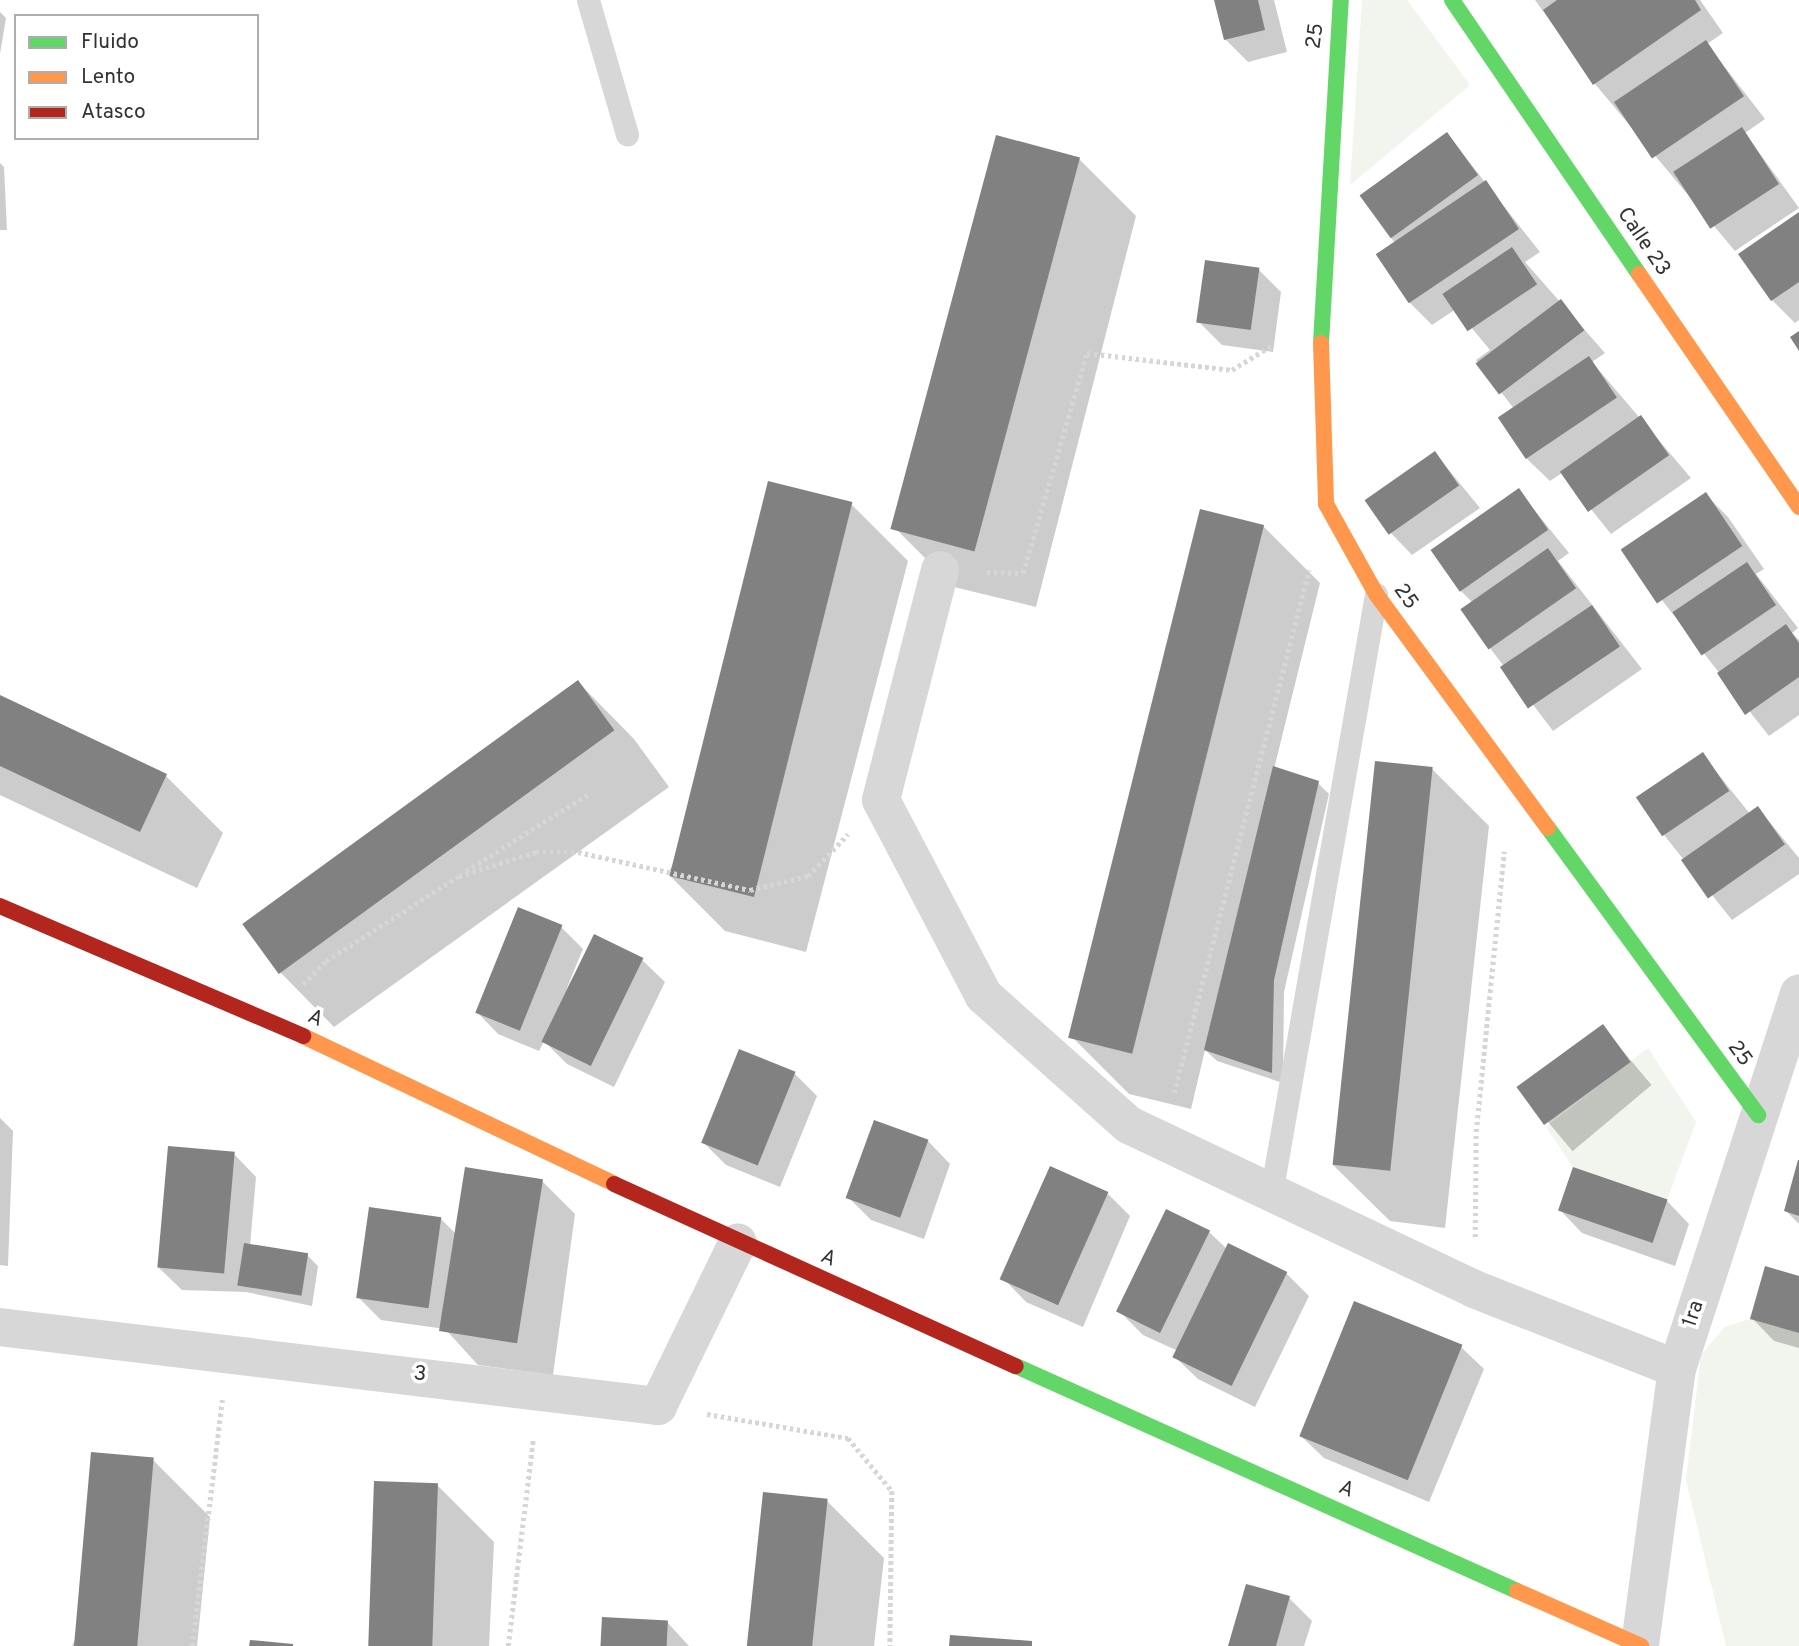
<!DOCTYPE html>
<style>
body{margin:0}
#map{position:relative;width:1799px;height:1646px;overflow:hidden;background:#fff;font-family:Overpass,sans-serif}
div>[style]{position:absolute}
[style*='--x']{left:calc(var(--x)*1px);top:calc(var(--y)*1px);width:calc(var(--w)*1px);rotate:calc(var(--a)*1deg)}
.green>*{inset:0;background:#f1f5ed}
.shadow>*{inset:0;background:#0003;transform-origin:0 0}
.building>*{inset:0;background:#818181;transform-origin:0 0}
.path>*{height:4.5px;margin-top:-2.25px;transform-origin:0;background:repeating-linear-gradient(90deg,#d6d6d6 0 3.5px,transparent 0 7px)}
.lane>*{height:23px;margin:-11.5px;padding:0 11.5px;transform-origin:11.5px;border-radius:11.5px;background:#d7d7d7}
.street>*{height:38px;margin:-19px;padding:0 19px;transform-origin:19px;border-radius:19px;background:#d7d7d7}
.fast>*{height:16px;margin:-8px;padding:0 8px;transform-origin:8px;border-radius:8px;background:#63d668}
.slow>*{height:16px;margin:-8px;padding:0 8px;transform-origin:8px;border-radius:8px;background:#ff974d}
.jam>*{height:16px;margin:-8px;padding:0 8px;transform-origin:8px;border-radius:8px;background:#b3261e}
span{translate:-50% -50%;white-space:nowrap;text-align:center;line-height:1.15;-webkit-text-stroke:7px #fff;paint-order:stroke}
.street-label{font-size:21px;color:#333}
.legend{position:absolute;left:14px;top:14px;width:245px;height:126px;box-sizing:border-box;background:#fff;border:2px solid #adadad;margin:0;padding:9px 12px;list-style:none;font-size:21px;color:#333}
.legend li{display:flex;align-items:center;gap:14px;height:35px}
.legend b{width:35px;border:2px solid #adadad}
</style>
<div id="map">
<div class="green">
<div style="clip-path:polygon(1362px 0,1407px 0,1470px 85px,1350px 185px)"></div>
<div style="clip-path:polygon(1648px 1048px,1696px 1122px,1667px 1200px,1573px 1167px,1546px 1127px)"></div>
<div style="clip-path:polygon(1750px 1319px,1799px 1333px,1799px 1646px,1726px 1646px,1686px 1480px,1701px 1355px,1725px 1327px)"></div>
</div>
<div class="shadow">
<div style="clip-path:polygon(1216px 0,1274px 0,1287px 52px,1248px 62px,1225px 39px)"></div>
<div style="clip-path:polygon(1535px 0,1700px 0,1723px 33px,1707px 44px,1765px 119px,1745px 133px,1799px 208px,1735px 251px,1595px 84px)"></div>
<div style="clip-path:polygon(0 12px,6px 18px,0 54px)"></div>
<div style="clip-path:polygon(1447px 134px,1540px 252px,1525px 262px,1605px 353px,1592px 362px,1691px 478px,1611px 534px,1562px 473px,1550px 481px,1527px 459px,1515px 410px,1476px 360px,1490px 350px,1456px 309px,1432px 325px,1410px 303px,1395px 243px,1360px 195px)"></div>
<div style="clip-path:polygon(1079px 159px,1136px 216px,1036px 607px,954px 587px,897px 530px)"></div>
<div style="clip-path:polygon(0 163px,4px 167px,7px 230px,0 230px)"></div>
<div style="clip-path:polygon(1799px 214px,1799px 320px,1795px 323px,1772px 300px)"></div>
<div style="clip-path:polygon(1258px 269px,1281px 292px,1273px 352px,1222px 345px,1199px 322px)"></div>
<div style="clip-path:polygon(1435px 453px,1480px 508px,1412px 555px,1390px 532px)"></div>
<div style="clip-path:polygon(1518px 490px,1569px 553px,1558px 561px,1642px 669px,1553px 731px,1490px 648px,1472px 602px,1460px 590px)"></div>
<div style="clip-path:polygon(1706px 495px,1728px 517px,1764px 569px,1756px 574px,1798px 628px,1792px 633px,1799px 640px,1799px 715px,1769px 736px,1624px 552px)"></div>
<div style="clip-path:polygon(851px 504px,908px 561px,806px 952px,725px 931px,668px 874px)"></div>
<div style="clip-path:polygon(1263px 526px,1320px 583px,1274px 769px,1318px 783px,1329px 794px,1284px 992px,1283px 1083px,1217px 1061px,1205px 1050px,1191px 1109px,1129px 1094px,1073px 1038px)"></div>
<div style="clip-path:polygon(578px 682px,634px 739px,669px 787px,334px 1027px,278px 970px)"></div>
<div style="clip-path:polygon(0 697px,166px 776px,223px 833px,197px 888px,0 795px)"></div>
<div style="clip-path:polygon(1703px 755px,1750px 814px,1758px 808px,1799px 858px,1799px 874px,1732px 920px,1664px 835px)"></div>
<div style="clip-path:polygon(1432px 769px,1489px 826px,1445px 1228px,1390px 1221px,1333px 1165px)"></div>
<div style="clip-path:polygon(561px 927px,583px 949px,566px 990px,595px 937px,642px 960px,665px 982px,614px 1087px,567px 1064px,544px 1041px,539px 1051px,498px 1034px,476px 1011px)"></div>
<div style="left:1602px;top:1026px;width:77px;height:103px;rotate:50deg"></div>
<div style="clip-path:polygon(794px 1073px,817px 1096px,780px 1187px,726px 1165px,703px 1142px)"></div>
<div style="clip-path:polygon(0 1118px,13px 1131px,8px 1266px,0 1265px)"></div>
<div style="clip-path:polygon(875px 1123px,928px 1141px,950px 1164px,924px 1239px,871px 1220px,848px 1197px)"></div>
<div style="clip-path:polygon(234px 1154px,256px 1177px,250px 1246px,307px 1255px,318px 1266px,312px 1306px,246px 1292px,182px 1290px,159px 1268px)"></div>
<div style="clip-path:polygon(1799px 1165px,1799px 1224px,1786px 1211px)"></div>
<div style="clip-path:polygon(542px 1181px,575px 1214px,553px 1375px,478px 1365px,445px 1329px,381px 1320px,358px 1297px,440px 1218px,458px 1236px)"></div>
<div style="clip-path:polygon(1108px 1194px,1130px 1216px,1083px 1327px,1026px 1302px,1004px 1279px)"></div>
<div style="clip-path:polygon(1667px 1201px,1689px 1224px,1675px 1266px,1582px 1233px,1560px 1210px)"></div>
<div style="clip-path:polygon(1209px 1232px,1227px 1249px,1286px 1273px,1309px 1296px,1255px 1407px,1198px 1379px,1175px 1357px,1178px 1351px,1143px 1335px,1120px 1312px)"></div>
<div style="clip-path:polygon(1799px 1278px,1799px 1348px,1774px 1341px,1752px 1318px)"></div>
<div style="clip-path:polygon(1461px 1347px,1484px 1369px,1429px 1502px,1324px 1458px,1301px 1436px)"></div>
<div style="clip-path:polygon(153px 1460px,210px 1517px,197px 1646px,72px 1646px)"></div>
<div style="clip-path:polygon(437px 1485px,494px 1542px,489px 1646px,369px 1646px)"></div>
<div style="clip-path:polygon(827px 1501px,884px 1558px,874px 1646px,749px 1646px)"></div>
<div style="clip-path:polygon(1289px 1598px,1312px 1621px,1304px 1646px,1229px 1646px)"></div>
<div style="clip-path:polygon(667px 1622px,689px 1646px,602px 1646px)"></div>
</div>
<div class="building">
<div style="clip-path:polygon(1214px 0,1258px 0,1265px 30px,1224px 40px)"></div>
<div style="clip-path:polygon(1557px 0,1695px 0,1701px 10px,1593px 85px,1543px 10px)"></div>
<div style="left:1706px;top:40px;width:68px;height:111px;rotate:56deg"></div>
<div style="left:1742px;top:127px;width:68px;height:82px;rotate:57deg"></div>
<div style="left:1447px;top:132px;width:53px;height:108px;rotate:54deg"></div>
<div style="left:996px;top:135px;width:87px;height:408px;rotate:15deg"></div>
<div style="left:1486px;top:180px;width:59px;height:133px;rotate:56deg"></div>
<div style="clip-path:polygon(1799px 212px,1799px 282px,1771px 301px,1738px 254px)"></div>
<div style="left:1512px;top:247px;width:45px;height:84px;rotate:56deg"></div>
<div style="left:1205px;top:260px;width:55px;height:63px;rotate:8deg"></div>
<div style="left:1561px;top:299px;width:39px;height:107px;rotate:53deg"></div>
<div style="clip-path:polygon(1799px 331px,1799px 351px,1790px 337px)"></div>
<div style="left:1589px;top:356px;width:50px;height:110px;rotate:56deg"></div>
<div style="left:1641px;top:415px;width:49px;height:99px;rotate:55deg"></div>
<div style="left:1435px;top:451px;width:42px;height:86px;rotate:55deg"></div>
<div style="left:768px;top:481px;width:87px;height:407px;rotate:14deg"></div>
<div style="left:1519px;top:488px;width:51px;height:108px;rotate:55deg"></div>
<div style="left:1706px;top:492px;width:65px;height:103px;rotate:56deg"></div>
<div style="left:1200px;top:509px;width:66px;height:545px;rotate:14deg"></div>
<div style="left:1548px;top:548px;width:49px;height:107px;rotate:55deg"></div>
<div style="left:1747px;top:562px;width:52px;height:90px;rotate:56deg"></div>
<div style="left:1592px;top:605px;width:50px;height:111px;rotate:56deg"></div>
<div style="clip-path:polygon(1786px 624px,1799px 643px,1799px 677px,1745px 715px,1717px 673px)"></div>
<div style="left:578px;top:680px;width:62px;height:415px;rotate:54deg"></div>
<div style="clip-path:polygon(0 695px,167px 774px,140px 832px,0 766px)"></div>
<div style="left:1703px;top:752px;width:47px;height:81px;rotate:56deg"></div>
<div style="left:1375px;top:761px;width:58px;height:406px;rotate:6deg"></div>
<div style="clip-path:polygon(1273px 766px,1319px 781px,1274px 980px,1272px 1073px,1204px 1050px)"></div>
<div style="left:1758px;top:806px;width:47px;height:94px;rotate:55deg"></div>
<div style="left:518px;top:907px;width:48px;height:114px;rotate:22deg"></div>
<div style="left:594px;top:934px;width:55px;height:120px;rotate:26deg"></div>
<div style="left:1603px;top:1024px;width:47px;height:107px;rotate:54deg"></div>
<div style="left:739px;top:1049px;width:61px;height:101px;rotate:22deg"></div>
<div style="left:874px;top:1120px;width:58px;height:83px;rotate:20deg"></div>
<div style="left:168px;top:1146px;width:67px;height:122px;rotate:5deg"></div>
<div style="clip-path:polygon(1798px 1160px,1799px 1160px,1799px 1216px,1784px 1211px)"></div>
<div style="left:1050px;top:1166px;width:64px;height:124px;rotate:24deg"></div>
<div style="left:465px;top:1167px;width:79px;height:166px;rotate:9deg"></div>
<div style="left:1573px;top:1167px;width:100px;height:46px;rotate:19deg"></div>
<div style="left:369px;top:1207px;width:73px;height:92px;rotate:8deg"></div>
<div style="left:1166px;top:1209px;width:49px;height:114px;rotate:26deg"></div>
<div style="left:244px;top:1243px;width:65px;height:43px;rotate:9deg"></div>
<div style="left:1228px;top:1243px;width:66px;height:127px;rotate:26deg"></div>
<div style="clip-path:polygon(1765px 1266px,1799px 1276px,1799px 1333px,1750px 1319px)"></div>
<div style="left:1354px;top:1301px;width:117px;height:146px;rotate:22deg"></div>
<div style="left:91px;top:1452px;width:63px;height:195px;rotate:5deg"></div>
<div style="left:374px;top:1481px;width:64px;height:165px;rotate:2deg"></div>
<div style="left:763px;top:1492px;width:65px;height:155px;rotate:6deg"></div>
<div style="clip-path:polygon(1246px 1584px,1290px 1596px,1276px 1646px,1228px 1646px)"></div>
<div style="left:602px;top:1617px;width:66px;height:29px;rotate:3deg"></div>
<div style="clip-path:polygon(950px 1635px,1032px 1641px,1032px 1646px,949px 1646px)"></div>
<div style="clip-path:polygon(250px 1640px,293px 1644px,293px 1646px,249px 1646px)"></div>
</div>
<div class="path">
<div style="--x:987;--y:572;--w:36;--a:2"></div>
<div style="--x:1023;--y:573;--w:229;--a:-73.8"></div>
<div style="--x:1087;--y:353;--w:146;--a:6.7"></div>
<div style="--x:1232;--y:370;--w:49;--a:-31.8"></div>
<div style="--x:466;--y:871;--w:146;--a:-32.2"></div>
<div style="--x:459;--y:876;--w:81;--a:-17.3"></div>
<div style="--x:536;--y:852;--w:42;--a:0"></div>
<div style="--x:578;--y:852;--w:176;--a:12.5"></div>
<div style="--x:750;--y:890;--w:60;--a:-13.6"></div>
<div style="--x:808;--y:876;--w:58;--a:-46.4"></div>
<div style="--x:303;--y:984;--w:33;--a:-45"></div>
<div style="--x:326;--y:961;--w:158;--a:-32.6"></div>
<div style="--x:1174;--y:1093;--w:540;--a:-75.53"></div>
<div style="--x:1475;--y:1237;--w:105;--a:-89.5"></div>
<div style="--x:1476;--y:1132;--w:282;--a:-84.3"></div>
<div style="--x:707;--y:1414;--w:143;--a:9.7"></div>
<div style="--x:848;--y:1438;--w:69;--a:50.3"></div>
<div style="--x:892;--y:1491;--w:155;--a:90.7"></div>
<div style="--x:192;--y:1646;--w:248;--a:-83"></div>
<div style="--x:508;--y:1646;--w:209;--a:-83.1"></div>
</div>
<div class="lane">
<div style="--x:588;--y:0;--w:140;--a:73.8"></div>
<div style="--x:1271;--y:1194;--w:609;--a:-80.07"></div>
</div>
<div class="street">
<div style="--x:940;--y:570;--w:237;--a:104.4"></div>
<div style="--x:881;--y:800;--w:221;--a:62.3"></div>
<div style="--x:984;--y:996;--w:194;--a:41.7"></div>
<div style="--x:1129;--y:1125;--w:382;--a:25.4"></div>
<div style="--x:1474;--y:1289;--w:218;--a:21.5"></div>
<div style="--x:0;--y:1327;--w:663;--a:6.85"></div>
<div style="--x:658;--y:1406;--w:182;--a:-64"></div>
<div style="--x:1640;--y:1645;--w:278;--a:-82.4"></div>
<div style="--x:1677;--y:1369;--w:395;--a:-72"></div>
</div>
<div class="fast">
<div style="--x:1452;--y:0;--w:332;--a:55.7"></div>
<div style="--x:1321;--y:343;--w:344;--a:-86.7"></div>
<div style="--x:1548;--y:828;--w:356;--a:53.8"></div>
<div style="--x:1016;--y:1366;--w:549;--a:24.18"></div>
</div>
<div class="slow">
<div style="--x:1639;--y:274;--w:283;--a:55.5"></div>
<div style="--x:1321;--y:343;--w:161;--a:88.2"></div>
<div style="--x:1326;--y:504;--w:103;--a:60.9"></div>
<div style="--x:1376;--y:594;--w:290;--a:53.7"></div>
<div style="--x:303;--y:1036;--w:344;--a:25.4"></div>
<div style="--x:1517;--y:1591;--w:136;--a:23.9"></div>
</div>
<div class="jam">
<div style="--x:0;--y:906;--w:330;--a:23.2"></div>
<div style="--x:614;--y:1184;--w:441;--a:24.4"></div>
</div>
<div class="street-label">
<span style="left:1316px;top:36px;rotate:-83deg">25</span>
<span style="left:1643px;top:242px;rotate:56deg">Calle 23</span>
<span style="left:1405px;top:597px;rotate:55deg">25</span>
<span style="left:315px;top:1019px;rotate:25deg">A</span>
<span style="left:1739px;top:1054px;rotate:54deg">25</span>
<span style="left:828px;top:1259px;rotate:24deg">A</span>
<span style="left:1694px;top:1314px;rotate:-72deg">1ra</span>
<span style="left:420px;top:1375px;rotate:7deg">3</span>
<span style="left:1346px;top:1490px;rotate:24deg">A</span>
</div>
<ul class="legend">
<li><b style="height:9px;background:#63d668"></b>Fluido</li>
<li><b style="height:9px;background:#ff974d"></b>Lento</li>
<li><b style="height:9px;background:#b3261e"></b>Atasco</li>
</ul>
</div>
